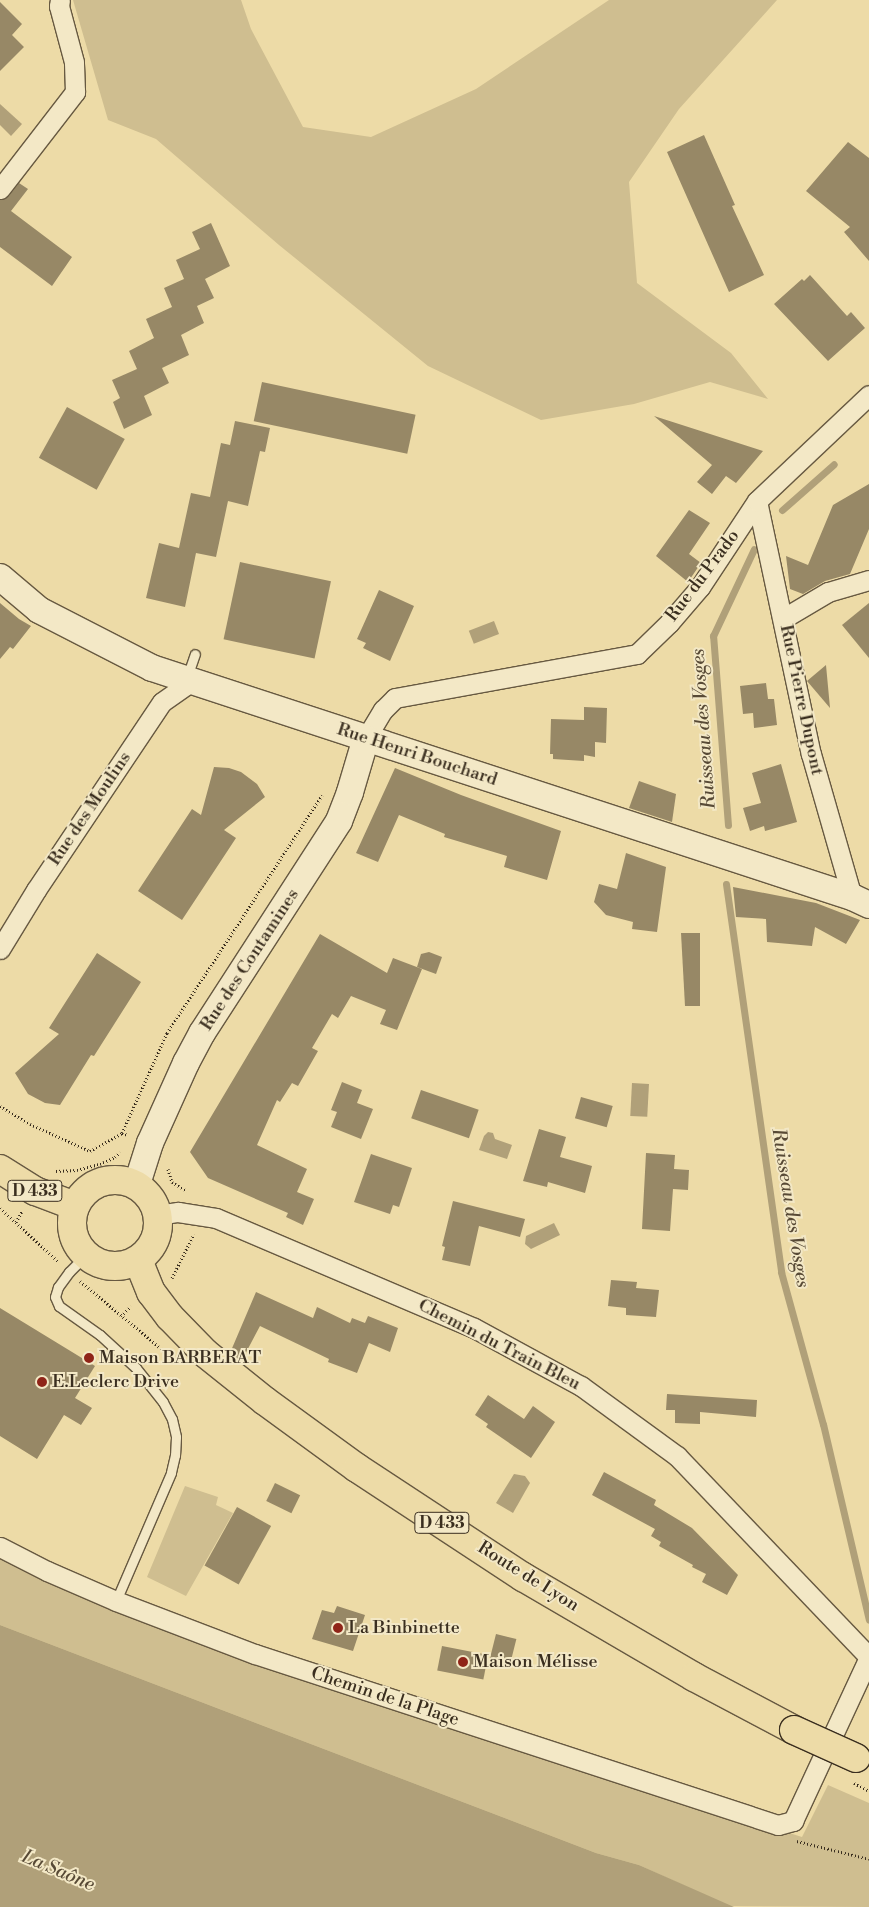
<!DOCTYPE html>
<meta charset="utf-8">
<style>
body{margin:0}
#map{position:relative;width:869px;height:1907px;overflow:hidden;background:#eddba7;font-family:"Libre Bodoni",serif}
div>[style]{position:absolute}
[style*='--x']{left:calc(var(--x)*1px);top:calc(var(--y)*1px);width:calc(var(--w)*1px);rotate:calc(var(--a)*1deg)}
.green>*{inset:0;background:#cfbe90}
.water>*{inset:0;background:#b0a079;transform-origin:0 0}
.stream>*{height:7px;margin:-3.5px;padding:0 3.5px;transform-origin:3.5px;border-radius:3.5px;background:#b0a079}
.building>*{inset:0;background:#978866;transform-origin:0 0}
.path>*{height:3px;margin-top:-1.5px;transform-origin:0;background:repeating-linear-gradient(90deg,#3a2e1f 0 1px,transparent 0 3.5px)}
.roads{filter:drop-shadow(1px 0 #675941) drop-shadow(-1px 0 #675941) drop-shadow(0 1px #675941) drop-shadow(0 -1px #675941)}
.lane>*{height:9px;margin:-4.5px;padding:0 4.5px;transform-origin:4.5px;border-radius:4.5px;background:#f3e8c6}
.street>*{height:19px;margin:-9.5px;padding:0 9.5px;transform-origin:9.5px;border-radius:9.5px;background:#f3e8c6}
.secondary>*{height:26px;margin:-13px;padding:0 13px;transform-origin:13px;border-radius:13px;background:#f3e8c6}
.primary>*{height:28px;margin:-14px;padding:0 14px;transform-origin:14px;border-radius:14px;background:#eddba7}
.primary>.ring{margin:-14px;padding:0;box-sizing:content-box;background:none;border:28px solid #eddba7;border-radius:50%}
.bridges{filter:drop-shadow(1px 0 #3a2e1f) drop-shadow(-1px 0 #3a2e1f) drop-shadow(0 1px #3a2e1f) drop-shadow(0 -1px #3a2e1f)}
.primary-bridge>*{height:28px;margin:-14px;padding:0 14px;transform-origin:14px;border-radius:14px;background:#eddba7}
.dots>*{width:14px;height:14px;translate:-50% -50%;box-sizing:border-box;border:2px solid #f3e8c6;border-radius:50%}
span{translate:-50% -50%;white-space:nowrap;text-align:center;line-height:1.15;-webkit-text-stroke:4px #f3e8c6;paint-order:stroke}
.shield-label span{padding:1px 4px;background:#f3e8c6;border:1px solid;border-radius:4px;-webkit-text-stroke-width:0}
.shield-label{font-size:16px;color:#3a2e1f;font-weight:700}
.street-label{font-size:18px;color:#3a2e1f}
.poi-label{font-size:18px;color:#3a2e1f}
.left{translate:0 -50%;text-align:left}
.water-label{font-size:19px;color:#584a36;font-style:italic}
</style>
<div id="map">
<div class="green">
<div style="clip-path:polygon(73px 0,241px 0,251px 29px,303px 127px,371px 137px,476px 89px,609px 0,777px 0,679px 109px,629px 182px,637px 283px,731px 353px,768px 399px,710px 382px,634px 404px,541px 420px,428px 366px,279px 245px,156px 139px,108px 120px)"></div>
<div style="clip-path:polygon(185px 1486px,218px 1497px,216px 1505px,233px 1513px,186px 1596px,147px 1577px)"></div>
<div style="clip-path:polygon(0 1553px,676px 1797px,802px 1837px,828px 1785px,869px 1803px,869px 1907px,729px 1906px,639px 1865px,596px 1853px,0 1625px)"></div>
</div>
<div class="water">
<div style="clip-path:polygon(0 104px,22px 124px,11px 136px,0 125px)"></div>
<div style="left:494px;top:621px;width:14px;height:27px;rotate:69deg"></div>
<div style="left:632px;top:1083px;width:17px;height:33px;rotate:3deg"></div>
<div style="clip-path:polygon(488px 1132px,493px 1133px,495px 1139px,512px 1145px,507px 1159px,479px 1150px,484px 1136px)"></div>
<div style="clip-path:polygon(554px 1223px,560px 1235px,531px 1249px,525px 1244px,526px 1236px)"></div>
<div style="clip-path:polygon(514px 1474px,525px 1476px,530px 1483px,513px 1513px,496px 1503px)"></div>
<div style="clip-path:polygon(0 1625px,596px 1853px,639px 1865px,734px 1907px,0 1907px)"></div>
</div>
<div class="stream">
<div style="--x:782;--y:510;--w:69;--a:-41.5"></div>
<div style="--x:728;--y:825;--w:190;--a:-94.5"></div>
<div style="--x:713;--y:636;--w:96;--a:-64.8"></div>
<div style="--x:726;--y:884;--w:392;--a:81.9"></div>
<div style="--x:781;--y:1272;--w:158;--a:74.6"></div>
<div style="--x:823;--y:1424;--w:201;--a:76.8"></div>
</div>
<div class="building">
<div style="clip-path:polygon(0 2px,22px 24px,12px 35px,24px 47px,0 71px)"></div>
<div style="clip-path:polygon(704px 135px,735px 205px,732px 206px,764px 275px,729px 292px,667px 152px)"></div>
<div style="clip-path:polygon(848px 142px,869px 158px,869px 261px,844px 232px,850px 227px,806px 191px)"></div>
<div style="clip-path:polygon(19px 183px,28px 189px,11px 211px,72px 257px,52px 286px,0 247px,0 200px,9px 196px)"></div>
<div style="clip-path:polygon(211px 223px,230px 266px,205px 279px,214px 298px,197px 306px,204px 323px,181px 335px,189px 355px,162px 368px,169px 383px,144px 396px,152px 415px,124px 429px,113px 402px,120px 398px,112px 380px,137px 369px,129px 351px,154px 338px,146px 319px,172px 307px,164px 288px,184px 279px,176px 260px,200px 249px,192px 232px)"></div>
<div style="clip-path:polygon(810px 275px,847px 316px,851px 312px,865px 328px,828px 361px,774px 304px,802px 279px,804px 281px)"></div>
<div style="left:262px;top:382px;width:157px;height:40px;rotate:12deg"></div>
<div style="left:67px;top:407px;width:66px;height:58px;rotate:29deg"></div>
<div style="clip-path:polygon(654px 416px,763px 451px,736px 483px,726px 476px,712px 494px,697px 482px,712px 465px)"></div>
<div style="clip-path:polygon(235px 421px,270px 428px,265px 452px,260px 451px,248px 506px,228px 501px,216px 557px,196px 553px,185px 607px,146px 598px,159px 543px,179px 548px,191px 493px,210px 497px,221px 443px,230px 445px)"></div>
<div style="clip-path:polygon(869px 484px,869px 529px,850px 574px,825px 581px,803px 594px,790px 589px,786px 556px,808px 565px,833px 505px)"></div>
<div style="clip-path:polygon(689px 510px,710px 523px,689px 554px,701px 563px,688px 582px,656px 556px)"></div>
<div style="left:240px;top:562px;width:93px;height:79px;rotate:12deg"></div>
<div style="clip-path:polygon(379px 590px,414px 606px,390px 661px,363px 648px,366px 643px,357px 639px)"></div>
<div style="clip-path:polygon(0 603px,19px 619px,31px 626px,13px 649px,10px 647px,0 659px)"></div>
<div style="clip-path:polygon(869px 603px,869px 658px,842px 625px)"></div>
<div style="clip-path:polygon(826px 665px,830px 708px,807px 681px)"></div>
<div style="clip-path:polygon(766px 683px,768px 699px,774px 699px,777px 725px,754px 728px,753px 713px,743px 714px,740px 686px)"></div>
<div style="clip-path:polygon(584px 707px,607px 708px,606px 743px,595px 742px,595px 757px,584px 755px,584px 761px,553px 759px,553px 754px,550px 754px,551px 719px,584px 720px)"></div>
<div style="clip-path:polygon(781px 764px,797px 822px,765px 831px,764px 826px,750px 831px,743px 808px,761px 803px,752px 773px)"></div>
<div style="clip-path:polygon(214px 767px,229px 768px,241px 772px,257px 784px,265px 797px,224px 830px,236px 838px,182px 920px,138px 891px,192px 809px,201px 815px)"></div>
<div style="clip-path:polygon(395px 768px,461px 795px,561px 831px,547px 880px,504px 867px,507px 856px,444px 837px,445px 834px,399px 815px,378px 862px,356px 853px)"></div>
<div style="clip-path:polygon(639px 781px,676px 794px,672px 822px,629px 808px)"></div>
<div style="clip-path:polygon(626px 853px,666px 867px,657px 932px,632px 929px,633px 922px,606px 915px,594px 902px,599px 884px,617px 889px)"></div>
<div style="clip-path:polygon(733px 887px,816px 903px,860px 920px,846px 944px,815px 927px,812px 946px,767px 942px,766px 919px,736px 917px)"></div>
<div style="clip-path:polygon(681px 933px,700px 933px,700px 1006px,685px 1006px)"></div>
<div style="clip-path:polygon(320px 934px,387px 973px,393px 958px,422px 969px,397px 1030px,380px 1024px,386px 1010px,351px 996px,338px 1018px,332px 1014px,312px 1048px,318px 1051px,298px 1086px,292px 1083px,280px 1102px,277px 1100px,257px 1145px,307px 1169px,297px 1192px,314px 1199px,303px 1225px,286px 1217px,288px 1213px,208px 1178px,190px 1152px)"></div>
<div style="clip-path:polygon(429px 952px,442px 957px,436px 974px,417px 967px,421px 954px)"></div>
<div style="clip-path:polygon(97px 953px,141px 982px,94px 1056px,91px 1055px,60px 1105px,45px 1103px,28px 1094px,15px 1073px,59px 1034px,49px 1028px)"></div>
<div style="clip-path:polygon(342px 1082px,362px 1090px,357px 1103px,373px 1109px,361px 1139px,331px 1127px,337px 1112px,331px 1110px)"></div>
<div style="left:421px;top:1090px;width:61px;height:30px;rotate:19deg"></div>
<div style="left:581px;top:1097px;width:33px;height:22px;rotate:16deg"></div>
<div style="clip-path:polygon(539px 1129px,566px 1137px,560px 1157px,592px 1166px,585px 1193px,548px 1182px,547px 1187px,523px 1181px)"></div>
<div style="clip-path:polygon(646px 1153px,675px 1155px,674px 1169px,689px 1170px,688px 1190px,673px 1189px,670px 1231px,642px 1229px)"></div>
<div style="clip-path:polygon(371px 1154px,412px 1168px,399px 1207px,393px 1205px,390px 1214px,354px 1202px)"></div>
<div style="clip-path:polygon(453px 1201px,525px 1219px,520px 1237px,479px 1226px,470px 1266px,442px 1260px,445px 1247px,442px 1246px)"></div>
<div style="clip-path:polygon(611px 1280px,637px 1282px,636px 1288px,659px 1290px,656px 1317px,626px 1315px,626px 1308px,608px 1306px)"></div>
<div style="clip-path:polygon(256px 1292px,313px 1318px,317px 1307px,350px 1323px,352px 1318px,365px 1323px,368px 1316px,398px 1328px,390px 1352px,369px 1343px,357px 1373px,328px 1362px,329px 1359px,260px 1326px,241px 1362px,230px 1353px)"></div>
<div style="clip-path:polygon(0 1308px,95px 1366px,75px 1398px,92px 1408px,81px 1425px,64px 1415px,37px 1459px,0 1436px)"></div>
<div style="clip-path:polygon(667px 1394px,757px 1400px,756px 1417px,700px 1412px,700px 1424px,675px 1423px,675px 1410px,666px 1410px)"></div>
<div style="clip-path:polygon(488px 1395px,524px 1419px,533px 1406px,555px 1422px,531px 1458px,486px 1427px,488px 1424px,475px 1415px)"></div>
<div style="clip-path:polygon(604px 1472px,656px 1500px,654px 1505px,692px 1528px,738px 1575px,727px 1595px,702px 1582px,706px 1574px,692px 1567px,693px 1565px,659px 1546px,661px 1542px,651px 1536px,655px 1529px,592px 1495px)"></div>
<div style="left:275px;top:1483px;width:28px;height:20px;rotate:26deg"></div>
<div style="left:237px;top:1507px;width:39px;height:67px;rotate:29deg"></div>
<div style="clip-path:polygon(337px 1606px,365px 1615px,353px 1651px,312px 1639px,322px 1610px,334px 1613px)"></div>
<div style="left:496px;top:1634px;width:21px;height:25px;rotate:14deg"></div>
<div style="left:442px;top:1646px;width:47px;height:25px;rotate:11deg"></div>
</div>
<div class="path">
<div style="--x:0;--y:1106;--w:35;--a:31"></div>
<div style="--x:30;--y:1124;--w:66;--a:24.2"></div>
<div style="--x:90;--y:1151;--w:37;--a:-29"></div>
<div style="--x:122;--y:1133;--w:6;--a:18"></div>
<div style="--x:122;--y:1133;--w:110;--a:-65.8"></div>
<div style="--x:167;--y:1033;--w:284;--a:-56.9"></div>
<div style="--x:168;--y:1169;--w:14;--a:73"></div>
<div style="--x:172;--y:1182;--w:17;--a:31"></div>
<div style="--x:56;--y:1171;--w:21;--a:-3"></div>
<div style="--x:77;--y:1170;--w:24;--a:-15"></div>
<div style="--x:100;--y:1164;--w:17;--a:-25"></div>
<div style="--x:115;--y:1157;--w:7;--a:-45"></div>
<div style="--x:0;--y:1208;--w:80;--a:42.5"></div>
<div style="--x:16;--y:1222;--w:13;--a:-61"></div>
<div style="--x:172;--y:1278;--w:49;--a:-63.4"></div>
<div style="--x:80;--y:1281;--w:117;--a:39.8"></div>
<div style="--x:121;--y:1316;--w:14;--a:-45"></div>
<div style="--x:854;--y:1783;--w:17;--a:28"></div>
<div style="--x:797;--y:1841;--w:74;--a:14"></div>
</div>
<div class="roads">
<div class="lane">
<div style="--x:187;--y:677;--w:24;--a:-71"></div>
<div style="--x:86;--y:1255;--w:24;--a:135"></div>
<div style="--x:69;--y:1272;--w:19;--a:126"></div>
<div style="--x:58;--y:1287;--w:10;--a:107"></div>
<div style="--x:55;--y:1297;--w:10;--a:66"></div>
<div style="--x:59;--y:1306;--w:50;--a:35.3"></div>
<div style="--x:100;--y:1335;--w:49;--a:42.5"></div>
<div style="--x:136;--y:1368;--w:43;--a:51.5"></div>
<div style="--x:163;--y:1402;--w:19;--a:62"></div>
<div style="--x:172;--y:1419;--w:18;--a:77"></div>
<div style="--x:176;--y:1437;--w:18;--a:93"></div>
<div style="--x:175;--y:1455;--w:18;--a:103"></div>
<div style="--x:171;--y:1473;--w:139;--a:113.3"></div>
</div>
<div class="street">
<div style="--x:0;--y:189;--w:123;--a:-52.3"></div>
<div style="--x:75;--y:92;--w:30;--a:-92"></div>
<div style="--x:74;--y:62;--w:58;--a:-105"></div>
<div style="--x:59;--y:6;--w:6;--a:-81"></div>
<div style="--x:757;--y:501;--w:259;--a:78"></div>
<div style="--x:811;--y:754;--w:149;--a:74"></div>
<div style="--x:784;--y:618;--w:51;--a:-30.6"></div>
<div style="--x:828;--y:592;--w:43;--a:-16.3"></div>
<div style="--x:366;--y:738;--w:33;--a:-59"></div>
<div style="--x:383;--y:710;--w:17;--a:-45"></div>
<div style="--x:395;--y:698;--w:246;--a:-10.3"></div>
<div style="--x:637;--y:654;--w:45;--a:-44.1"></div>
<div style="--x:669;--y:623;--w:48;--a:-49.3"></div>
<div style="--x:700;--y:587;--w:103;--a:-56.5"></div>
<div style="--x:757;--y:501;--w:154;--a:-43.4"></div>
<div style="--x:0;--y:949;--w:69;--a:-58.6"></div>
<div style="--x:36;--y:890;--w:226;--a:-56.2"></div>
<div style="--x:162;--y:702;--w:37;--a:-35"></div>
<div style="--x:158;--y:1215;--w:20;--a:-9"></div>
<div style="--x:178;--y:1212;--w:38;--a:9"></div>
<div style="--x:216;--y:1218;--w:280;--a:23.1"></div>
<div style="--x:474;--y:1328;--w:122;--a:28.5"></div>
<div style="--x:581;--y:1386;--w:119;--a:36.1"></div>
<div style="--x:677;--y:1456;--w:278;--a:46.3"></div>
<div style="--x:0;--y:1547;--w:53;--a:27.1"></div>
<div style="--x:47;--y:1571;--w:75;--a:23.5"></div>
<div style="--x:116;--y:1601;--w:149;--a:20.9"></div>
<div style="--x:255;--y:1654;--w:550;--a:18.11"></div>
<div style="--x:778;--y:1825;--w:16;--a:-15"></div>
<div style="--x:793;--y:1821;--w:181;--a:-65.1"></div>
</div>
<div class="secondary">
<div style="--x:0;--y:577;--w:51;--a:40.2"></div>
<div style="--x:39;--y:610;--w:127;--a:27.2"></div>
<div style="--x:152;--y:668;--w:737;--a:18.12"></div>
<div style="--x:852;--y:897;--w:19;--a:25"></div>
<div style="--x:137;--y:1184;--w:43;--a:-72.4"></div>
<div style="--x:150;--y:1143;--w:88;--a:-65.8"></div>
<div style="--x:186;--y:1063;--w:34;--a:-62"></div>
<div style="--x:202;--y:1033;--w:252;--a:-57.1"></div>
<div style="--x:339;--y:821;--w:31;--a:-69"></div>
<div style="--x:350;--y:792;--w:56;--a:-73.5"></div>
</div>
<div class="primary">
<div style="--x:0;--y:1169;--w:41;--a:32.2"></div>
<div style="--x:35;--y:1191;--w:43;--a:20.6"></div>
<div class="ring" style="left:72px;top:1180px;width:58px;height:58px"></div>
<div style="--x:138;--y:1260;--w:35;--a:68"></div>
<div style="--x:151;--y:1292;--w:31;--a:53"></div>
<div style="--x:170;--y:1317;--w:50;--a:45.8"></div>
<div style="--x:205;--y:1353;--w:77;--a:38.7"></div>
<div style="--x:265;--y:1401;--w:114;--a:36.1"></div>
<div style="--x:357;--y:1468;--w:199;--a:33.3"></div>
<div style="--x:523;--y:1577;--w:198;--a:30.3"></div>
<div style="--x:694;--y:1677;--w:113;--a:27.9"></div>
</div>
</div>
<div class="bridges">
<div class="primary-bridge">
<div style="--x:794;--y:1730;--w:68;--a:24.3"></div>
</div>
</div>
<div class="dots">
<div style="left:89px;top:1358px;background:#8f2418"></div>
<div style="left:42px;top:1382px;background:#8f2418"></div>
<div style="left:338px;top:1628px;background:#8f2418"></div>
<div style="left:463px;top:1662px;background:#8f2418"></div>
</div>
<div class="shield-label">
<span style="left:35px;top:1191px">D 433</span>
<span style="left:442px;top:1523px">D 433</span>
</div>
<div class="street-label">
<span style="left:703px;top:576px;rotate:-53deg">Rue du Prado</span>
<span style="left:801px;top:700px;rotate:78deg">Rue Pierre Dupont</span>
<span style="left:417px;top:755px;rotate:18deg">Rue Henri Bouchard</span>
<span style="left:90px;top:809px;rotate:-56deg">Rue des Moulins</span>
<span style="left:250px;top:960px;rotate:-57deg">Rue des Contamines</span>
<span style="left:499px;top:1345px;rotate:27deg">Chemin du Train Bleu</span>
<span style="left:528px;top:1577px;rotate:32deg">Route de Lyon</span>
<span style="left:385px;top:1697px;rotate:18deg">Chemin de la Plage</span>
</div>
<div class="poi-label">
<span class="left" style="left:99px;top:1358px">Maison BARBERAT</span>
<span class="left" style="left:52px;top:1382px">E.Leclerc Drive</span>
<span class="left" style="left:348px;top:1628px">La Binbinette</span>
<span class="left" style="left:473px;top:1662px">Maison Mélisse</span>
</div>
<div class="water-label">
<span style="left:704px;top:729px;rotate:-94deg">Ruisseau des Vosges</span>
<span style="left:790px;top:1208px;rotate:81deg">Ruisseau des Vosges</span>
<span style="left:58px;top:1871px;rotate:23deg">La Saône</span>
</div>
</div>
